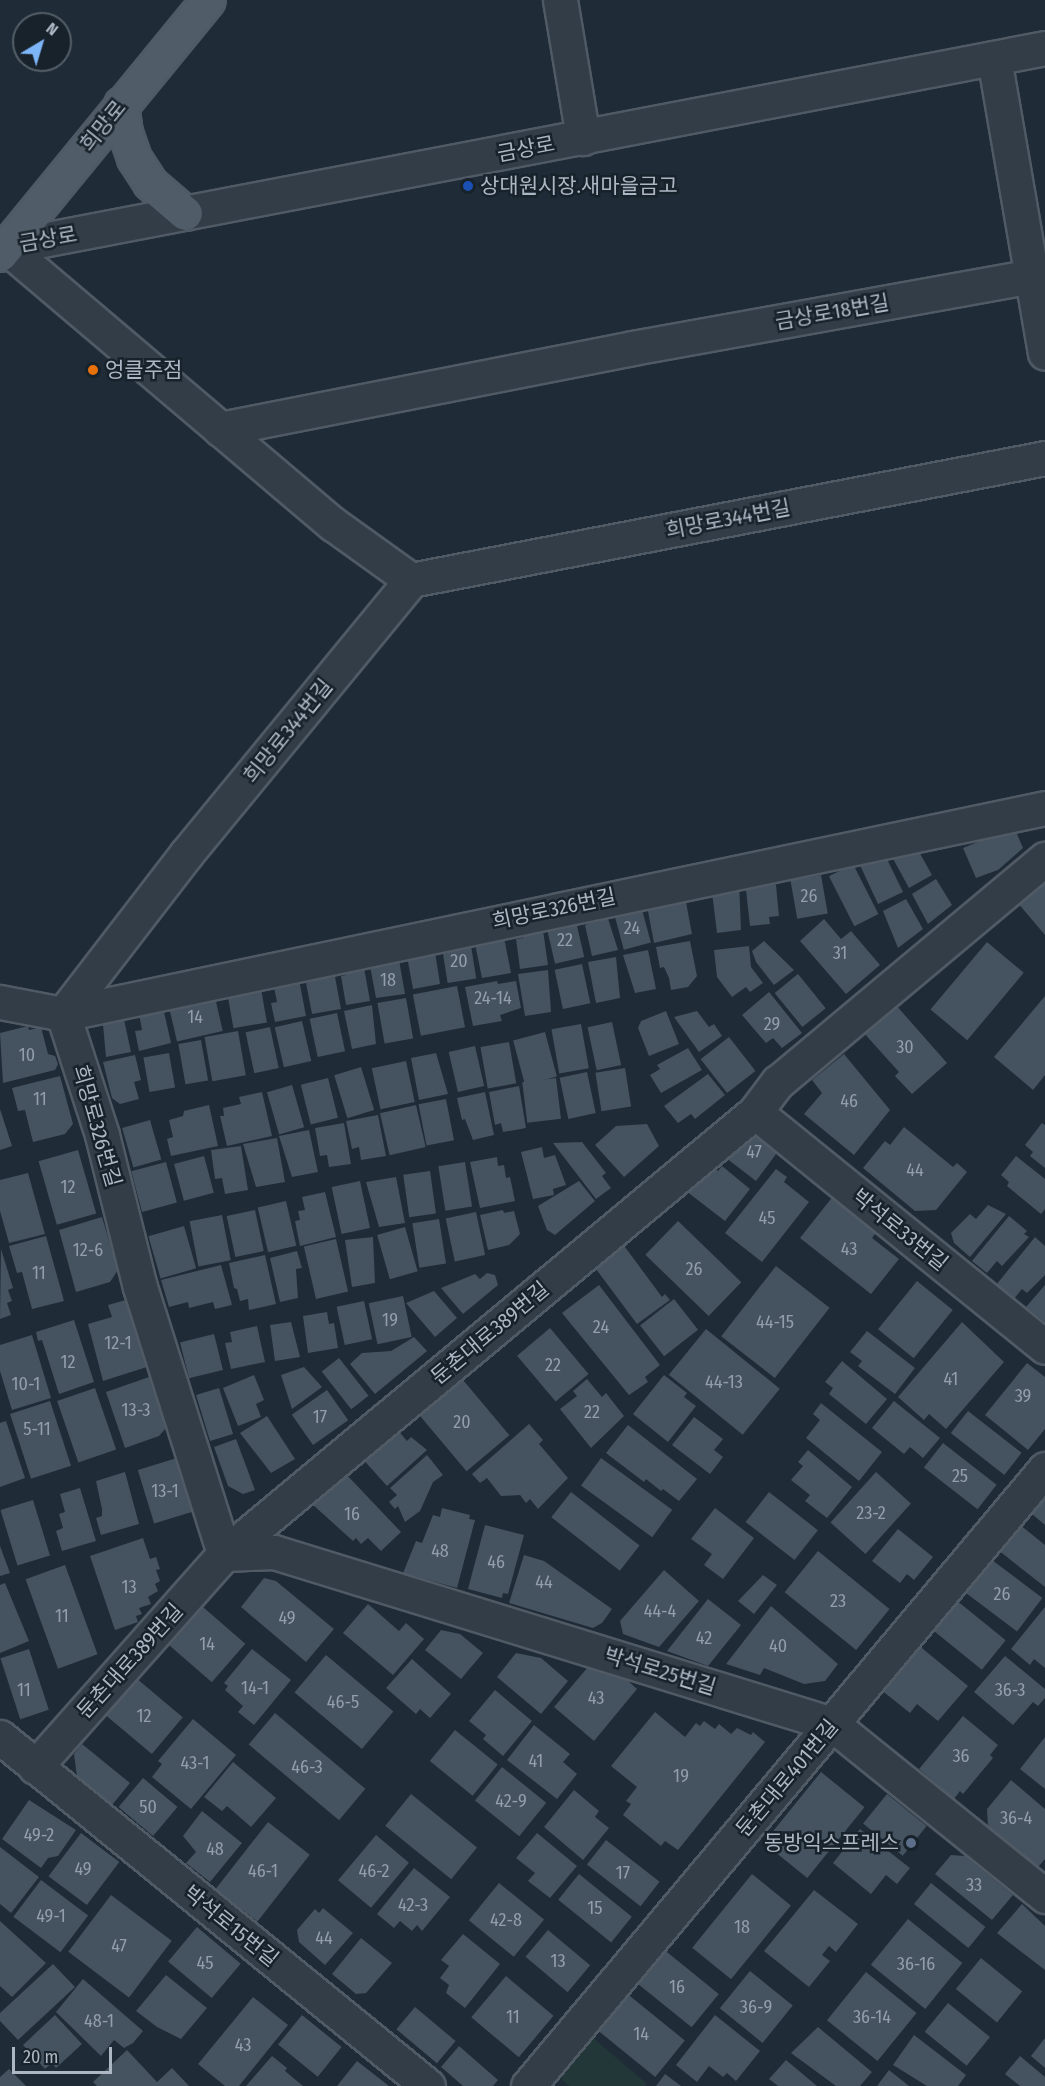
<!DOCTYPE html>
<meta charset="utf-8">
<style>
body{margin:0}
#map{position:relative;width:1045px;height:2086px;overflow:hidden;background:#1f2b36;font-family:"Fira Sans Condensed","Noto Sans KR",sans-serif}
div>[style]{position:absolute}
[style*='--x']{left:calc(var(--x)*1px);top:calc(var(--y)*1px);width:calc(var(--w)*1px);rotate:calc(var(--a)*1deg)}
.green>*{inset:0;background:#223838}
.building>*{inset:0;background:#455260;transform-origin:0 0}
.roads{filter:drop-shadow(2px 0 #505a65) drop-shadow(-2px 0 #505a65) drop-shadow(0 2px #505a65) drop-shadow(0 -2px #505a65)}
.minor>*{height:33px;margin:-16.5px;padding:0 16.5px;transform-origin:16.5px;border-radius:16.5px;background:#333d47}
.major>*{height:33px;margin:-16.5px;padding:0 16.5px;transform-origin:16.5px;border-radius:16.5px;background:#505c67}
.dots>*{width:16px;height:16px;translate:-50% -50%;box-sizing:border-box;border:3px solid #18222b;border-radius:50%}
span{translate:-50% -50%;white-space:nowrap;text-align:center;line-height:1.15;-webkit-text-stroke:5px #18222b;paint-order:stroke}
.number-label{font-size:18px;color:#939eab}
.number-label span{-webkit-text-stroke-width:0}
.street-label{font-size:21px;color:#adb7c4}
.poi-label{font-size:21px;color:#adb7c4}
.left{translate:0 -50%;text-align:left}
.right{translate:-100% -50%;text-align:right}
.north{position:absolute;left:12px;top:12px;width:60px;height:60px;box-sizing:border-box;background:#18222b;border:2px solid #545e68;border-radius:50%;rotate:38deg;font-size:16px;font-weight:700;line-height:24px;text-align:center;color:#adb7c4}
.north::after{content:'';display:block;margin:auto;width:21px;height:27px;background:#7db6f8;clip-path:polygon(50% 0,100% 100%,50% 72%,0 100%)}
.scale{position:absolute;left:12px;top:2047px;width:100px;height:27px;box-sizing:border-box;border:3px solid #adb7c4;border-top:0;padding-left:8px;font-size:18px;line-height:21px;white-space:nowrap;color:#adb7c4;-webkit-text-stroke:4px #18222b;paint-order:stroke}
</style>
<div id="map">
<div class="green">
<div style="clip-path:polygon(591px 2036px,647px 2084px,645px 2086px,569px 2086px,558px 2076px)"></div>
</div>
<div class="building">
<div style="clip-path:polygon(1014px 827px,1023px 848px,998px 870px,976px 878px,963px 848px)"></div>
<div style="clip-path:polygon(918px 850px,932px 875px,909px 888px,891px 855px)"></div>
<div style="clip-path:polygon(886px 857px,903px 892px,878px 904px,859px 863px)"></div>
<div style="left:853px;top:864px;width:56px;height:27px;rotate:63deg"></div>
<div style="left:821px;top:875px;width:39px;height:31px;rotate:80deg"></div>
<div style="clip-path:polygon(767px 878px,776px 885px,779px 916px,769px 917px,770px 924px,750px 926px,745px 881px)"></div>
<div style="clip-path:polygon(936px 879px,952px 905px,928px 924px,912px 894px)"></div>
<div style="clip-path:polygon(1045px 879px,1045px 935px,1017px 902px)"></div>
<div style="clip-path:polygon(739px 881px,741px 930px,717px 933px,711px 884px)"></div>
<div style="clip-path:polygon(680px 895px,686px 902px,692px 934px,654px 943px,646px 901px)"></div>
<div style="clip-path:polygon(906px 899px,923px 929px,898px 948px,883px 911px)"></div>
<div style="left:640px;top:902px;width:42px;height:28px;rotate:75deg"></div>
<div style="clip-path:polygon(605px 909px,618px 950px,592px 956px,585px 925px,590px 923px,587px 913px)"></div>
<div style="left:575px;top:917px;width:41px;height:30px;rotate:77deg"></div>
<div style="clip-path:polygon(824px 919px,841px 939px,851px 931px,880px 965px,846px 994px,800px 941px)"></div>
<div style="clip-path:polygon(542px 923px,548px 965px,520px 969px,516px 939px,523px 938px,521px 927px)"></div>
<div style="clip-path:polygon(503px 932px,511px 973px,482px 978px,475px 944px)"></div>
<div style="left:470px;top:939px;width:40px;height:29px;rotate:81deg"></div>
<div style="clip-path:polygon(690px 941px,697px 976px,688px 987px,671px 990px,669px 978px,664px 967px,660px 968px,656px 947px)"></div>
<div style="clip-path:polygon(764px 941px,794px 970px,774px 985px,756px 962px,752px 951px)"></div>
<div style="left:987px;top:942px;width:48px;height:88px;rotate:40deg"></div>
<div style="clip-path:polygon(749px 946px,751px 967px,763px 983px,750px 992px,746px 987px,732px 997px,717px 977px,714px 950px)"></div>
<div style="clip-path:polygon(648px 950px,656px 989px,635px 993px,623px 955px)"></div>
<div style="clip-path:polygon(406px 951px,435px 952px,440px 984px,413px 989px)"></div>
<div style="clip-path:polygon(398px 954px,405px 994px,376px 998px,370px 966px)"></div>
<div style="clip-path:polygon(616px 957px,620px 998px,596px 1003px,588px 962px)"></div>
<div style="clip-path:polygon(363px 962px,370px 1001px,346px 1005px,341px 976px,346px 975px,344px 965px)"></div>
<div style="left:582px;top:964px;width:40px;height:28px;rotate:78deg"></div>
<div style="clip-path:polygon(333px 966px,341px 1009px,312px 1014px,306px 983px,312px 981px,310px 974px)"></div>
<div style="clip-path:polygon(548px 970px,551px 1012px,525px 1016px,518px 974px)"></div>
<div style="clip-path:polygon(298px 974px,306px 1016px,275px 1022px,271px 1003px,277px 1002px,273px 982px)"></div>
<div style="left:798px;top:974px;width:44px;height:30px;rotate:51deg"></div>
<div style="clip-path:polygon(497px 981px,498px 984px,516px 981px,521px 1008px,500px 1015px,502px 1021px,473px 1026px,465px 987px)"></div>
<div style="left:260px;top:983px;width:40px;height:34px;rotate:80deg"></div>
<div style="left:457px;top:986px;width:42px;height:45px;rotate:79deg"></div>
<div style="clip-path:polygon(769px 992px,802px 1033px,782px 1048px,773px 1038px,766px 1043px,742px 1015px)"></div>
<div style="left:214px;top:993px;width:39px;height:47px;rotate:77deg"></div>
<div style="clip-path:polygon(1045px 996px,1045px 1075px,1033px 1090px,994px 1057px)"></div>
<div style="left:406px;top:998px;width:41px;height:29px;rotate:80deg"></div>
<div style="clip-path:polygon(162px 1003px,171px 1043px,139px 1051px,135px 1031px,142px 1030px,138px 1009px)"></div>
<div style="clip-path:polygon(895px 1004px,947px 1063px,912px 1094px,895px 1076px,899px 1072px,863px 1032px)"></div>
<div style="clip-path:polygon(372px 1005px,376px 1044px,352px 1049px,344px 1011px)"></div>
<div style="clip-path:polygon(122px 1010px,131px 1052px,106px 1057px,102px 1014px)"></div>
<div style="clip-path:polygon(666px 1011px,679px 1044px,649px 1056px,638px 1028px,641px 1021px)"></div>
<div style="clip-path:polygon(697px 1011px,709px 1027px,714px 1024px,722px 1036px,699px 1052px,674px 1017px)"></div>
<div style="left:337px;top:1013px;width:39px;height:28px;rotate:78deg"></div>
<div style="left:302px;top:1021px;width:41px;height:28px;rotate:77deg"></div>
<div style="left:612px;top:1022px;width:44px;height:25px;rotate:78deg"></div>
<div style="left:581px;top:1024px;width:45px;height:30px;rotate:80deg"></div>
<div style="clip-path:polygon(28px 1026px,29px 1030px,41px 1027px,48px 1054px,55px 1056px,58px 1064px,55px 1070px,3px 1083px,0 1033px)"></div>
<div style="left:270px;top:1027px;width:42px;height:25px;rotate:78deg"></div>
<div style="left:238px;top:1031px;width:45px;height:34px;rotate:80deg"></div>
<div style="left:545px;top:1032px;width:46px;height:33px;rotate:75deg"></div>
<div style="left:729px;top:1037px;width:43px;height:36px;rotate:52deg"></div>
<div style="left:201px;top:1040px;width:41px;height:23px;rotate:80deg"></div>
<div style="left:509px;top:1042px;width:42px;height:29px;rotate:80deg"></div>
<div style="left:475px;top:1046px;width:41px;height:27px;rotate:77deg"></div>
<div style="clip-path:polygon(688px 1048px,702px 1070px,661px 1093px,650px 1075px,660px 1069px,657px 1065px)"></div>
<div style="left:169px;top:1053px;width:35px;height:26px;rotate:80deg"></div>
<div style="clip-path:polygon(436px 1053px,448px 1094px,419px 1100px,411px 1058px)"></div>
<div style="clip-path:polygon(844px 1054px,890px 1110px,854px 1155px,804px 1114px,822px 1093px,812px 1080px)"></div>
<div style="clip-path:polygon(135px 1055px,141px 1080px,134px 1082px,139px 1099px,120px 1104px,112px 1098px,103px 1062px)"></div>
<div style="left:406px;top:1061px;width:42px;height:35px;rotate:78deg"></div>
<div style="left:361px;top:1067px;width:45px;height:28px;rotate:73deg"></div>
<div style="left:625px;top:1068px;width:39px;height:30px;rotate:81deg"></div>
<div style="left:587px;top:1072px;width:42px;height:28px;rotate:78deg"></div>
<div style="clip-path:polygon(708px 1074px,725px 1095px,695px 1119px,691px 1114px,678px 1123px,664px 1106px)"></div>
<div style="clip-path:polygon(60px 1076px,73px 1124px,65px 1134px,33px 1142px,25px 1110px,18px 1111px,12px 1088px)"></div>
<div style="left:328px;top:1078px;width:41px;height:28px;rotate:76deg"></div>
<div style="left:556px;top:1078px;width:41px;height:34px;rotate:83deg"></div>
<div style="left:292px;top:1085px;width:44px;height:26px;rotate:74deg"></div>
<div style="clip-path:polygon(519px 1086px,526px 1128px,503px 1132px,501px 1123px,495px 1125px,489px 1092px)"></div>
<div style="clip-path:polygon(262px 1092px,272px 1136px,227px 1146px,220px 1116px,224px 1116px,223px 1108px,241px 1104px,239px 1097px)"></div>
<div style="clip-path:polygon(485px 1092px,494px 1135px,473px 1140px,465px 1119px,462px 1120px,457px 1098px)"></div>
<div style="left:446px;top:1099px;width:42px;height:28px;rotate:79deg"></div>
<div style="clip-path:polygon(209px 1105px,218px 1146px,171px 1156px,167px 1139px,173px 1137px,169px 1120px,183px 1116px,184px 1111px)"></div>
<div style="left:416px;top:1105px;width:43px;height:37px;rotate:77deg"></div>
<div style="clip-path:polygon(0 1109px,12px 1146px,0 1150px)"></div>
<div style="clip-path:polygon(378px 1115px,386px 1156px,361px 1160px,359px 1147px,352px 1149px,346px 1121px)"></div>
<div style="left:150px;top:1120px;width:41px;height:29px;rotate:74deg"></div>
<div style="clip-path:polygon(344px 1123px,351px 1164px,329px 1167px,327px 1155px,320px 1156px,315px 1128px)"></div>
<div style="clip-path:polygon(1042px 1123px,1045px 1125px,1045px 1168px,1030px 1156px,1033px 1152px,1025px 1145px)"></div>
<div style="clip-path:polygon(647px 1124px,659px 1146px,624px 1177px,595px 1145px,616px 1126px)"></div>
<div style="clip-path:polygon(904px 1127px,953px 1167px,957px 1163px,967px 1172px,936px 1210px,915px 1211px,863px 1168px,885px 1141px,890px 1145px)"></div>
<div style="clip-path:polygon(759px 1129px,782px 1146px,756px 1181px,726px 1158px,746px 1131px)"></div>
<div style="clip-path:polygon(309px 1130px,318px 1172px,292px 1177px,279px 1136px)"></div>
<div style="clip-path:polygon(277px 1138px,285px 1182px,256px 1187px,243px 1144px)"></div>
<div style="clip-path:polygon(582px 1142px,606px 1173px,602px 1176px,611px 1188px,596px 1199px,553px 1143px)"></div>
<div style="clip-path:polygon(241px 1146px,248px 1190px,225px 1194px,222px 1178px,215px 1179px,211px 1150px)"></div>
<div style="clip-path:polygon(542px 1147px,544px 1158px,555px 1155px,566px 1185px,553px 1189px,554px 1195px,533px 1199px,521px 1152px)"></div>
<div style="left:78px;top:1150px;width:66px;height:41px;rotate:74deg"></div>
<div style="left:204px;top:1156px;width:38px;height:31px;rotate:75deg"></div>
<div style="clip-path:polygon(1016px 1156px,1045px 1179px,1045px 1209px,1041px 1214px,1007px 1186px,1009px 1182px,1001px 1175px)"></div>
<div style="clip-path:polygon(497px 1157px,498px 1166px,504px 1165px,506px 1178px,510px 1177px,515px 1201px,480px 1208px,470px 1162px)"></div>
<div style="left:166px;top:1162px;width:42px;height:36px;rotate:75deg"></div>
<div style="left:465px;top:1162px;width:45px;height:27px;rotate:81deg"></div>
<div style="clip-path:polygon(708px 1164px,718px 1171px,722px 1166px,750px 1189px,725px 1221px,686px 1191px)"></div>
<div style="clip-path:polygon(776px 1169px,787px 1177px,784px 1182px,809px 1202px,762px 1262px,725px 1233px)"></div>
<div style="left:430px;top:1171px;width:43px;height:27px;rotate:82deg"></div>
<div style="clip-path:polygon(28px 1173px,45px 1234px,9px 1243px,0 1211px,0 1180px)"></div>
<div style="clip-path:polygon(396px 1177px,405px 1223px,379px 1227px,366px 1182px)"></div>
<div style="left:360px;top:1181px;width:48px;height:29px;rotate:78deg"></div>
<div style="clip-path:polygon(579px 1181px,595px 1201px,555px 1235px,547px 1230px,538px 1206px)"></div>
<div style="clip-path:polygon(325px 1192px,336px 1237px,300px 1246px,295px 1221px,300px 1220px,298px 1211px,305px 1210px,302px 1197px)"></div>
<div style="clip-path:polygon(834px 1195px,878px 1230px,872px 1238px,899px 1259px,871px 1294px,800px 1238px)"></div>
<div style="left:286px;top:1201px;width:46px;height:29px;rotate:77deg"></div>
<div style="clip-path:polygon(988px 1205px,1006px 1214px,970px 1257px,954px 1243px,951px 1233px,970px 1214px,976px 1219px)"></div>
<div style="left:255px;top:1210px;width:42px;height:29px;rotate:78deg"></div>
<div style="clip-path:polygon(503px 1210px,504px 1213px,514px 1211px,520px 1234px,509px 1245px,488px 1250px,480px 1215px)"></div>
<div style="left:476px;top:1212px;width:44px;height:31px;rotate:78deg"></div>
<div style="left:222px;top:1215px;width:46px;height:33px;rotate:79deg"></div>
<div style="clip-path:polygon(1009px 1216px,1027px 1231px,1024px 1234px,1029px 1237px,1002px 1266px,997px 1261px,987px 1273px,972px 1261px)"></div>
<div style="clip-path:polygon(102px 1217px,118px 1270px,110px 1282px,76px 1292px,59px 1230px)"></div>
<div style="left:439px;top:1219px;width:45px;height:27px;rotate:81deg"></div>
<div style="left:678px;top:1221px;width:88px;height:47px;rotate:44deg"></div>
<div style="left:184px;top:1226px;width:44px;height:37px;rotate:74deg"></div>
<div style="left:405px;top:1227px;width:46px;height:29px;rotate:74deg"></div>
<div style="clip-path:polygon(46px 1236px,64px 1301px,32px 1309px,22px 1272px,17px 1273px,9px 1246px)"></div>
<div style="clip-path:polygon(373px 1237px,375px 1283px,352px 1287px,345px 1240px)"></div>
<div style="clip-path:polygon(623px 1237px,628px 1244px,625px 1247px,662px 1297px,665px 1294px,670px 1300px,637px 1324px,590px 1261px)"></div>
<div style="clip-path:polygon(1035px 1237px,1045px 1246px,1045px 1275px,1027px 1293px,1022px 1289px,1013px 1300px,996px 1285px)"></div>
<div style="left:336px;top:1239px;width:54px;height:33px;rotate:77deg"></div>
<div style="clip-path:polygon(1px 1249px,13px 1288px,8px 1290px,12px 1301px,7px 1303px,11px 1315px,0 1319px)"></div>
<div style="clip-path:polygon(297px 1251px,302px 1268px,296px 1269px,298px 1298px,280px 1302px,270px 1258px)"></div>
<div style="clip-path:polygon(265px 1255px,276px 1304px,249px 1310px,248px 1299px,240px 1301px,237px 1289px,234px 1288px,229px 1263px)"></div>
<div style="clip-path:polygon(221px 1265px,232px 1305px,215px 1309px,213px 1302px,189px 1308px,188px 1302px,169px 1307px,161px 1280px)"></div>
<div style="left:776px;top:1266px;width:68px;height:89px;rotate:38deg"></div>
<div style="clip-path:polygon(487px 1273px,495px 1275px,498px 1285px,463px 1314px,441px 1288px,475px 1274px,480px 1279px)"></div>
<div style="left:917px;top:1281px;width:46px;height:62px;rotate:39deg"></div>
<div style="clip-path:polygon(599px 1285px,660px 1365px,645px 1377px,648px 1382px,629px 1395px,562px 1313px)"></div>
<div style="clip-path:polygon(1045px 1285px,1045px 1322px,1026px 1307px)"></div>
<div style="clip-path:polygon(434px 1291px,457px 1318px,435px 1337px,406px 1303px)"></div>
<div style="left:403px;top:1296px;width:42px;height:35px;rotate:78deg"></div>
<div style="clip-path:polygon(129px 1299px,150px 1366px,103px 1381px,88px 1324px,112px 1317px,108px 1305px)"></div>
<div style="left:674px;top:1299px;width:39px;height:43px;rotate:52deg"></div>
<div style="left:364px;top:1301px;width:39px;height:28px;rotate:78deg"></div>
<div style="clip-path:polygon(327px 1312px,329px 1324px,334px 1323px,338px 1348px,308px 1353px,303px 1316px)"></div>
<div style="clip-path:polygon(74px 1320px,94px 1382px,59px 1394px,42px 1340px,38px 1341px,36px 1332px)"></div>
<div style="clip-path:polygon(291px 1322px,300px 1357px,275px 1361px,270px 1325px)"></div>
<div style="clip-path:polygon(962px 1322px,1004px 1362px,946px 1429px,929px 1414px,924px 1420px,898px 1397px)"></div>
<div style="clip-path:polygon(257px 1326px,265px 1362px,231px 1369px,225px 1343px,232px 1342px,230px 1332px)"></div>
<div style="left:550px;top:1328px;width:60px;height:43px;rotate:50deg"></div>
<div style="left:706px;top:1329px;width:95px;height:59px;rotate:39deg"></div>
<div style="clip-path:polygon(867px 1331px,915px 1368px,895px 1394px,858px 1366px,862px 1361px,850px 1352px)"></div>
<div style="left:214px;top:1334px;width:37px;height:35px;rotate:76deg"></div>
<div style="clip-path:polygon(32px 1335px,51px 1398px,12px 1410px,0 1371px,0 1345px)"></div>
<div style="clip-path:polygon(414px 1337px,427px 1351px,375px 1394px,350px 1364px,362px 1353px,391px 1351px)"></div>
<div style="left:339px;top:1358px;width:48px;height:22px;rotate:52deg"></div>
<div style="clip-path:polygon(842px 1361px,887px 1399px,866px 1424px,829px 1394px,833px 1388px,825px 1382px)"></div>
<div style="clip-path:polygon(1027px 1363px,1045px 1377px,1045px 1429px,1028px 1450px,985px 1415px)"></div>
<div style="clip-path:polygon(304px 1367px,322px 1387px,292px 1409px,281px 1375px)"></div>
<div style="left:458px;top:1374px;width:80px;height:56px;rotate:50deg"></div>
<div style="clip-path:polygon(254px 1375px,264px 1400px,256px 1404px,261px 1417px,238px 1426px,223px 1388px)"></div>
<div style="clip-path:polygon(664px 1375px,687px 1393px,684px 1397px,696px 1406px,668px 1442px,633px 1414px)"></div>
<div style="clip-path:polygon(149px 1377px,167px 1427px,159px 1436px,125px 1448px,106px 1392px)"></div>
<div style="clip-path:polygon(587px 1379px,602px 1397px,606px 1393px,624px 1416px,591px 1448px,560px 1409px,577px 1396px,573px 1391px)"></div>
<div style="left:95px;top:1388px;width:65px;height:40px;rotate:71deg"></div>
<div style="left:219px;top:1388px;width:48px;height:24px;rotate:73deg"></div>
<div style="left:327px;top:1390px;width:37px;height:43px;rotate:55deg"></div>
<div style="left:50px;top:1401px;width:68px;height:42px;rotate:72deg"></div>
<div style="clip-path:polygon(894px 1401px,940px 1438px,923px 1458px,910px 1447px,904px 1454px,872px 1428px)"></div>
<div style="clip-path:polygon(821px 1403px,882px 1452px,859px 1481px,806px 1438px,820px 1420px,813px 1414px)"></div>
<div style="left:968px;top:1411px;width:68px;height:28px;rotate:38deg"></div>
<div style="clip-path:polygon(267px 1416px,295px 1459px,271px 1473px,240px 1433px)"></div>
<div style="clip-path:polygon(694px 1417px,723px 1439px,714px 1450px,723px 1457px,710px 1474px,672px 1445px)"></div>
<div style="clip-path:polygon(6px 1421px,25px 1478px,0 1487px,0 1423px)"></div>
<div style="clip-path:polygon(529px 1424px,543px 1440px,539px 1444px,568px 1478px,538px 1509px,530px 1499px,526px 1503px,520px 1495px,501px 1496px,487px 1478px,480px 1483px,472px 1474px)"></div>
<div style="clip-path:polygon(628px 1425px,697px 1479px,679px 1501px,663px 1489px,661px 1491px,646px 1479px,644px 1482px,606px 1453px)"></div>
<div style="clip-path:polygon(397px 1429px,407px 1441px,411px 1437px,427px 1450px,387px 1486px,360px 1456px)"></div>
<div style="clip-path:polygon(236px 1439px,255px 1490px,243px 1494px,228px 1486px,214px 1447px)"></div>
<div style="left:943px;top:1443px;width:68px;height:31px;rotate:38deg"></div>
<div style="clip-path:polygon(808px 1450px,852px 1487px,827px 1518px,805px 1501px,810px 1495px,791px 1480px,803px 1466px,798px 1462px)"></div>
<div style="clip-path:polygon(427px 1455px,443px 1475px,433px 1482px,420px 1511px,405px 1522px,398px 1506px,395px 1509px,389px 1502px,397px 1495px,390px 1488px)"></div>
<div style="left:177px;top:1458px;width:56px;height:41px;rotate:73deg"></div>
<div style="left:601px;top:1458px;width:88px;height:34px;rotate:36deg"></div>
<div style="clip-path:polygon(125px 1472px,139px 1524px,101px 1535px,96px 1518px,102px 1516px,102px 1509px,96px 1481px)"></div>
<div style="left:876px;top:1472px;width:47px;height:68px;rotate:42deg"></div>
<div style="clip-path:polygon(345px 1473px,401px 1532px,381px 1551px,368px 1538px,361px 1544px,356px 1538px,353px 1541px,312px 1504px)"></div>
<div style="clip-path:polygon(80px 1488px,96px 1541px,62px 1551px,56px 1531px,63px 1528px,59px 1514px,65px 1512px,60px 1494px)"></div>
<div style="left:571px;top:1492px;width:87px;height:32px;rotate:38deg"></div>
<div style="left:769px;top:1492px;width:62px;height:38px;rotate:38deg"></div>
<div style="clip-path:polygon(1045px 1492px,1045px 1525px,1026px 1509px)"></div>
<div style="left:33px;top:1500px;width:58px;height:34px;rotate:73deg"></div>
<div style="clip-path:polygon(442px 1508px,470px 1515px,469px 1519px,475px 1520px,457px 1588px,403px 1573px,416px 1541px,422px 1543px,433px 1515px,440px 1517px)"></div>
<div style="clip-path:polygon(715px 1508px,754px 1538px,723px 1579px,704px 1565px,712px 1554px,691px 1539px)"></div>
<div style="clip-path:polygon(1019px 1524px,1045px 1545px,1045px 1587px,998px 1550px)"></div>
<div style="clip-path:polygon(485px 1525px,524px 1535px,508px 1594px,503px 1593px,502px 1598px,468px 1589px)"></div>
<div style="clip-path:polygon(898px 1529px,933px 1557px,914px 1580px,907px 1574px,900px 1583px,872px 1561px)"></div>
<div style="clip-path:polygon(143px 1538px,150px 1559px,156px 1557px,160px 1569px,156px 1570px,160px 1581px,155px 1584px,158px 1591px,148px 1597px,151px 1604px,139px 1608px,142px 1614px,136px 1616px,138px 1622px,115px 1630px,90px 1556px)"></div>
<div style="clip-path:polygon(0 1546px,10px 1573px,0 1576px)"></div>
<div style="left:818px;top:1551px;width:92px;height:53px;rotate:39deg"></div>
<div style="clip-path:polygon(524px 1555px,544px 1561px,612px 1609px,602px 1623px,593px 1628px,509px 1603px)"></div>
<div style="left:988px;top:1557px;width:68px;height:42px;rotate:37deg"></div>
<div style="left:65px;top:1565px;width:95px;height:42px;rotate:70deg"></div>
<div style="clip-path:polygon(664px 1570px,699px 1601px,659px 1647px,623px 1634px,620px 1621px)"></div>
<div style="clip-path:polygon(763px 1575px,777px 1585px,754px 1614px,738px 1601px)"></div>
<div style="clip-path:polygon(264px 1578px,276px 1581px,334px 1629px,306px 1662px,241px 1607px)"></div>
<div style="clip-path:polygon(5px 1583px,29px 1641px,0 1653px,0 1585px)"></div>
<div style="clip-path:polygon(708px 1599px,741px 1625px,708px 1666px,667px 1651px)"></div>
<div style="left:956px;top:1600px;width:64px;height:38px;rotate:39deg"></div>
<div style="clip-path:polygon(368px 1604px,399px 1631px,406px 1623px,424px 1639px,393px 1675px,343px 1633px)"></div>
<div style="clip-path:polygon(771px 1606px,838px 1664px,825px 1681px,804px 1684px,764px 1668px,760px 1675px,726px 1664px)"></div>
<div style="left:203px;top:1607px;width:56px;height:51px;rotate:41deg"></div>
<div style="clip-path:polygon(1045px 1607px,1045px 1668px,1034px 1659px,1030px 1665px,1011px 1649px)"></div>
<div style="clip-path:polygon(441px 1630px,460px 1634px,483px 1653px,461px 1679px,425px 1650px)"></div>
<div style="clip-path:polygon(917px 1644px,968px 1686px,938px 1721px,917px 1704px,910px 1713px,880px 1689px)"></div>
<div style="left:29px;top:1649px;width:64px;height:30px;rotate:72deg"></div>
<div style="clip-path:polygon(252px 1649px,291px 1680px,254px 1725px,238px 1712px,243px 1706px,225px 1690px,228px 1686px,224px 1683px)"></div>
<div style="clip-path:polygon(516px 1653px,541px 1658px,568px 1681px,541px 1714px,497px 1677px)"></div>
<div style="left:326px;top:1655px;width:88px;height:49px;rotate:40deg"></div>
<div style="clip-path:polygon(1005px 1656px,1045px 1689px,1045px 1698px,1038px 1706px,1033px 1702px,1013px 1725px,974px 1692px)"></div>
<div style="clip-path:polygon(412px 1659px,451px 1694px,430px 1718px,420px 1709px,416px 1714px,386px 1688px)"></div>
<div style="clip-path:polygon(588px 1667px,626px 1679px,637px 1689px,594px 1741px,554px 1707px)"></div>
<div style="left:136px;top:1678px;width:61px;height:48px;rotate:40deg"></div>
<div style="clip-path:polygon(495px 1690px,532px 1721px,503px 1756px,483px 1739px,486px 1735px,469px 1721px)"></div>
<div style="clip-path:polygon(655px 1712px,685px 1737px,696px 1723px,700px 1726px,704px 1721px,715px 1729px,719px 1724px,731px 1734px,737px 1728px,751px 1735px,753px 1732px,765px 1742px,678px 1850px,665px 1841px,661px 1846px,623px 1815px,631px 1804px,626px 1801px,637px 1787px,611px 1766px)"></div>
<div style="left:275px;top:1713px;width:118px;height:41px;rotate:40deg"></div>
<div style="clip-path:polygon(963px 1716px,998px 1745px,990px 1755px,993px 1758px,963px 1794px,960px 1791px,954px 1799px,919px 1769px)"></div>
<div style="clip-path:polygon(193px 1719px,236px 1755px,191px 1809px,152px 1777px,162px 1764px,158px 1761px)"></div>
<div style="clip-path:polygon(534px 1725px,570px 1754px,563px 1762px,577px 1774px,557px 1799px,507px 1760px)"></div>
<div style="left:455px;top:1730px;width:55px;height:40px;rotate:39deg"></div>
<div style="clip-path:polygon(1045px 1737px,1045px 1789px,1020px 1769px)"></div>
<div style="clip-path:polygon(82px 1744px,130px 1783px,112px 1805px,77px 1777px,74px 1754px)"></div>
<div style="clip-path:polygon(233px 1762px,276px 1798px,251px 1827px,227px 1806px,222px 1811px,204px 1797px)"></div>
<div style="left:502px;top:1767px;width:57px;height:43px;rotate:39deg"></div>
<div style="left:821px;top:1772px;width:56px;height:91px;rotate:39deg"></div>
<div style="left:143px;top:1778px;width:45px;height:38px;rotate:40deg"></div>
<div style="clip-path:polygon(1011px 1780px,1045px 1809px,1045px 1859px,1038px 1867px,988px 1827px,987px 1809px)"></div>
<div style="clip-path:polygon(574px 1790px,599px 1811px,595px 1817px,609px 1828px,583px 1860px,544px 1827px)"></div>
<div style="left:411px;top:1794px;width:85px;height:41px;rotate:39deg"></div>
<div style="left:887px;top:1794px;width:51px;height:38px;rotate:39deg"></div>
<div style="clip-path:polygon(29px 1800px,76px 1830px,58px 1856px,48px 1858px,41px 1868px,2px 1839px)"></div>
<div style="clip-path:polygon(202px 1811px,242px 1843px,210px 1882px,186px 1863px,196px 1852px,183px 1836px)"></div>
<div style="left:268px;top:1822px;width:53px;height:85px;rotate:38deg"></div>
<div style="clip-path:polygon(860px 1829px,910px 1868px,897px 1884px,886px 1875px,871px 1894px,833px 1863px)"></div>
<div style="left:81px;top:1833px;width:48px;height:54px;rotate:37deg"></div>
<div style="clip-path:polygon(537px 1833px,577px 1866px,550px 1898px,528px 1881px,535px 1873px,516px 1858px)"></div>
<div style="left:376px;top:1835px;width:43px;height:59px;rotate:40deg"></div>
<div style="left:606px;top:1840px;width:68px;height:31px;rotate:38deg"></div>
<div style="clip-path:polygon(0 1847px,39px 1877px,11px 1913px,0 1904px)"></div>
<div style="clip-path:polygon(951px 1855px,965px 1856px,1013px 1895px,992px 1920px,935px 1874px)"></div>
<div style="clip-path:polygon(414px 1868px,450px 1897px,422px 1931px,417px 1925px,412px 1931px,400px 1921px,394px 1928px,377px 1914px)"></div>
<div style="left:579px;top:1874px;width:68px;height:33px;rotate:39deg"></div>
<div style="left:752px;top:1874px;width:50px;height:95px;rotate:39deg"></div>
<div style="left:41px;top:1880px;width:59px;height:46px;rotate:37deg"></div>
<div style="left:499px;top:1883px;width:58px;height:48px;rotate:39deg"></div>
<div style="left:931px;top:1883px;width:70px;height:27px;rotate:39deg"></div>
<div style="clip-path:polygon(814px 1890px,858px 1924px,836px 1952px,829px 1946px,822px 1955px,830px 1961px,809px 1987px,764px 1951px)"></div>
<div style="left:111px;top:1895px;width:76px;height:71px;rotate:37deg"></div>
<div style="clip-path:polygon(1022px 1904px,1045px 1926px,1045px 1970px,997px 1933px)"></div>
<div style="clip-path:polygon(323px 1908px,353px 1933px,325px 1965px,299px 1942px,297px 1930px,315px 1909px,319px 1913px)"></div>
<div style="left:908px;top:1919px;width:70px;height:59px;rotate:39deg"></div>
<div style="clip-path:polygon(0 1921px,46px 1963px,12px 1997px,0 1986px)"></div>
<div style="left:197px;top:1927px;width:57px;height:45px;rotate:40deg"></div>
<div style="left:548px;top:1930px;width:55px;height:35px;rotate:40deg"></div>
<div style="clip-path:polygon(463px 1934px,500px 1964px,465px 2008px,446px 1993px,449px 1985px,440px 1978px,449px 1966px,441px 1960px)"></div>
<div style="clip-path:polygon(361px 1938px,392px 1963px,366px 1993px,356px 1994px,332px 1974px)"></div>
<div style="left:662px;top:1948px;width:73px;height:43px;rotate:39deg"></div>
<div style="left:981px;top:1958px;width:53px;height:40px;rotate:39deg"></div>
<div style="clip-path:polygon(53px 1964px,75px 1987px,18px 2040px,0 2021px,0 2013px)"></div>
<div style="left:750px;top:1971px;width:55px;height:48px;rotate:39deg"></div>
<div style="left:866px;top:1972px;width:65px;height:62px;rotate:39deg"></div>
<div style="clip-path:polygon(166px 1975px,207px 2008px,181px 2039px,157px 2027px,136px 2011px)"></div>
<div style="left:506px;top:1976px;width:62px;height:54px;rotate:40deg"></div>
<div style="clip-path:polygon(83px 1979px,143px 2031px,133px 2043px,124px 2048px,114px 2040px,101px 2056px,56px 2012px)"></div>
<div style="left:625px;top:1992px;width:77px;height:47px;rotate:39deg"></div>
<div style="clip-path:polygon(253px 1997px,288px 2025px,239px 2086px,225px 2086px,198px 2064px)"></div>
<div style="left:948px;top:2003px;width:54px;height:37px;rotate:39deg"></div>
<div style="left:415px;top:2007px;width:53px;height:29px;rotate:40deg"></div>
<div style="clip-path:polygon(55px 2015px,82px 2044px,56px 2068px,52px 2063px,45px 2069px,23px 2045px)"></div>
<div style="left:302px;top:2015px;width:51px;height:38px;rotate:39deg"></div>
<div style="clip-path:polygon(715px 2015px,760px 2051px,736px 2081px,727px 2073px,723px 2077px,709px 2066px,697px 2082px,676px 2065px)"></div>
<div style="clip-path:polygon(818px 2027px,872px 2072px,860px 2086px,836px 2086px,791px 2053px)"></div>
<div style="clip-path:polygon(914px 2035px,966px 2075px,958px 2086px,927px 2086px,893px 2065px)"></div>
<div style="clip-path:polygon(1045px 2038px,1045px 2068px,1031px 2056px)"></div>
<div style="clip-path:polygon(459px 2046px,498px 2080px,493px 2086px,463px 2086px,441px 2067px)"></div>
<div style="clip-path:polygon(127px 2050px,157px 2082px,172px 2068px,189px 2086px,97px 2086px,93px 2082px)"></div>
<div style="clip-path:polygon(272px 2056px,287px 2068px,285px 2071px,303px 2086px,246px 2086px)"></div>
<div style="clip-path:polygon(1020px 2056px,1045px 2077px,1045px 2086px,1020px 2086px,1005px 2074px)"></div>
<div style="clip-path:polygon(786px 2060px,817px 2086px,778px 2086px,769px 2079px)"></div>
<div style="clip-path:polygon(357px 2061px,389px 2086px,337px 2086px)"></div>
<div style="clip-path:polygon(9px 2069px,26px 2086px,0 2086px,0 2077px)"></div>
<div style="clip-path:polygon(889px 2070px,909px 2086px,877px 2086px)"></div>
<div style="clip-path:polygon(665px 2074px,681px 2086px,656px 2086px)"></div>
</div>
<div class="roads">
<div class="minor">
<div style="--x:560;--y:0;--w:140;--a:80.5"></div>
<div style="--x:994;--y:58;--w:299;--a:80.2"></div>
<div style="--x:6;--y:247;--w:1058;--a:-10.84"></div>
<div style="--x:6;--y:247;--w:429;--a:40.3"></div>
<div style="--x:333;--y:524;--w:96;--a:35.7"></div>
<div style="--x:220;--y:429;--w:420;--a:-11.1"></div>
<div style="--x:632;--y:348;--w:420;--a:-10.2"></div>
<div style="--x:0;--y:1002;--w:64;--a:10.8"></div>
<div style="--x:63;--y:1014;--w:1003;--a:-11.85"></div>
<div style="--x:63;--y:1014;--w:203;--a:-52.4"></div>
<div style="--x:187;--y:853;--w:353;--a:-50.6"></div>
<div style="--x:411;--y:580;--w:646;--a:-10.89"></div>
<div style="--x:63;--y:1014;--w:127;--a:72.1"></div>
<div style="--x:102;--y:1135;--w:157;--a:76"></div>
<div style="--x:140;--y:1287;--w:280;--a:72.5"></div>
<div style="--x:755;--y:1112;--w:373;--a:39"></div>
<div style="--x:224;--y:1554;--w:50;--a:-2.3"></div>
<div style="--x:274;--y:1552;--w:584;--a:17.13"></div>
<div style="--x:832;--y:1724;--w:274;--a:38.9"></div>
<div style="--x:0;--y:1737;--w:552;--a:39.19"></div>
<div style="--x:35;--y:1767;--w:285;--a:-48.4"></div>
<div style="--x:224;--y:1554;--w:691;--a:-39.77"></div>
<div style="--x:755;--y:1112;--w:38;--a:-53"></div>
<div style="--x:778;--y:1082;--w:348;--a:-39.9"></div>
<div style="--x:528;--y:2086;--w:805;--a:-50.04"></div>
</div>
<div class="major">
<div style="--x:121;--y:104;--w:28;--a:82"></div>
<div style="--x:125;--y:132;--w:28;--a:71"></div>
<div style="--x:134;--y:158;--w:30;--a:57"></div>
<div style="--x:150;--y:183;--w:46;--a:40.6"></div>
<div style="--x:0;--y:254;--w:328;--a:-50.7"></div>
</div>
</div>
<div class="dots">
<div style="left:468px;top:186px;background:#1a4fb4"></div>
<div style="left:93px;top:370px;background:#e8710a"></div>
<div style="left:911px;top:1843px;background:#5c6f8a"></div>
</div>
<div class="number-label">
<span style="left:809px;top:896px">26</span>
<span style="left:632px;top:928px">24</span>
<span style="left:565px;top:940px">22</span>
<span style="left:840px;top:953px">31</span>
<span style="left:459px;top:961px">20</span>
<span style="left:388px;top:980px">18</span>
<span style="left:493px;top:998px">24-14</span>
<span style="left:195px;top:1017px">14</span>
<span style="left:772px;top:1024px">29</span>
<span style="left:905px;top:1047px">30</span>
<span style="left:27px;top:1055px">10</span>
<span style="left:40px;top:1099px">11</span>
<span style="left:849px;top:1101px">46</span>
<span style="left:754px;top:1152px">47</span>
<span style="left:915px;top:1170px">44</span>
<span style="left:68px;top:1187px">12</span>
<span style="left:767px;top:1218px">45</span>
<span style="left:849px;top:1249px">43</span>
<span style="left:88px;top:1250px">12-6</span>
<span style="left:694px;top:1269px">26</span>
<span style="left:39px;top:1273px">11</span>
<span style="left:390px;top:1320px">19</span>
<span style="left:775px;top:1322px">44-15</span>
<span style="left:601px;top:1327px">24</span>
<span style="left:118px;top:1343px">12-1</span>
<span style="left:68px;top:1362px">12</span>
<span style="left:553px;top:1365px">22</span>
<span style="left:951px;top:1379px">41</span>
<span style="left:724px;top:1382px">44-13</span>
<span style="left:26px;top:1384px">10-1</span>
<span style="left:1023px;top:1396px">39</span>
<span style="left:136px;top:1410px">13-3</span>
<span style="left:592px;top:1412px">22</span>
<span style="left:320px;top:1417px">17</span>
<span style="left:462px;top:1422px">20</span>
<span style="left:37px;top:1429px">5-11</span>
<span style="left:960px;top:1476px">25</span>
<span style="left:165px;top:1491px">13-1</span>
<span style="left:871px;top:1513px">23-2</span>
<span style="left:352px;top:1514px">16</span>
<span style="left:440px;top:1551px">48</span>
<span style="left:496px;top:1562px">46</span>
<span style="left:544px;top:1582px">44</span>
<span style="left:129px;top:1587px">13</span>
<span style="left:1002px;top:1594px">26</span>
<span style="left:838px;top:1601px">23</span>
<span style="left:660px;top:1611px">44-4</span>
<span style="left:62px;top:1616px">11</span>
<span style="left:287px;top:1618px">49</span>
<span style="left:704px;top:1638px">42</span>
<span style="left:207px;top:1644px">14</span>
<span style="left:778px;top:1646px">40</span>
<span style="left:255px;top:1688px">14-1</span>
<span style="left:24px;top:1690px">11</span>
<span style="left:1010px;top:1690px">36-3</span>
<span style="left:596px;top:1698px">43</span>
<span style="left:343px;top:1702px">46-5</span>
<span style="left:144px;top:1716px">12</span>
<span style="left:961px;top:1756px">36</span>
<span style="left:536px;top:1761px">41</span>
<span style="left:195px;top:1763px">43-1</span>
<span style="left:307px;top:1767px">46-3</span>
<span style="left:681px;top:1776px">19</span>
<span style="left:511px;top:1801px">42-9</span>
<span style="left:148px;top:1807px">50</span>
<span style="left:1016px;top:1818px">36-4</span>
<span style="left:39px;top:1835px">49-2</span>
<span style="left:215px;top:1849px">48</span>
<span style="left:83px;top:1869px">49</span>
<span style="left:263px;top:1871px">46-1</span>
<span style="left:374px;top:1871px">46-2</span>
<span style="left:623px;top:1873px">17</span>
<span style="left:974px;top:1885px">33</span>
<span style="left:413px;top:1905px">42-3</span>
<span style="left:595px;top:1908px">15</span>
<span style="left:51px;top:1916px">49-1</span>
<span style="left:506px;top:1920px">42-8</span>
<span style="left:742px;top:1927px">18</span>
<span style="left:324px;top:1938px">44</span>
<span style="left:119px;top:1946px">47</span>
<span style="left:558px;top:1961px">13</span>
<span style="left:205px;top:1963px">45</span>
<span style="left:916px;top:1964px">36-16</span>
<span style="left:677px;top:1987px">16</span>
<span style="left:756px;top:2007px">36-9</span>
<span style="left:513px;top:2017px">11</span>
<span style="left:872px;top:2017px">36-14</span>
<span style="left:99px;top:2021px">48-1</span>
<span style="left:641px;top:2034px">14</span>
<span style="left:243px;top:2045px">43</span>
</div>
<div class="street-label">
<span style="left:103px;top:126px;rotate:-51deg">희망로</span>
<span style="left:526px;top:149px;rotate:-11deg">금상로</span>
<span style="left:48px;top:239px;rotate:-10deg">금상로</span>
<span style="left:832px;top:312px;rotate:-10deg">금상로18번길</span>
<span style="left:728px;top:519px;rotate:-11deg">희망로344번길</span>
<span style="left:288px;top:731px;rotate:-51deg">희망로344번길</span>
<span style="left:554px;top:909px;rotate:-12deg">희망로326번길</span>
<span style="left:97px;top:1126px;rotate:74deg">희망로326번길</span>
<span style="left:900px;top:1230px;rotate:39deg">박석로33번길</span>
<span style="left:490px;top:1333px;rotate:-40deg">둔촌대로389번길</span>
<span style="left:130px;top:1661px;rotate:-48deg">둔촌대로389번길</span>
<span style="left:660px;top:1671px;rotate:17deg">박석로25번길</span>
<span style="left:787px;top:1778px;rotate:-50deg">둔촌대로401번길</span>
<span style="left:231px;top:1926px;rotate:39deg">박석로15번길</span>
</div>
<div class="poi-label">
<span class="left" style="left:480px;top:186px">상대원시장.새마을금고</span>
<span class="left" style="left:105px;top:370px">엉클주점</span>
<span class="right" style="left:899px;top:1843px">동방익스프레스</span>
</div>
<div class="north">N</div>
<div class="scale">20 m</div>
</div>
